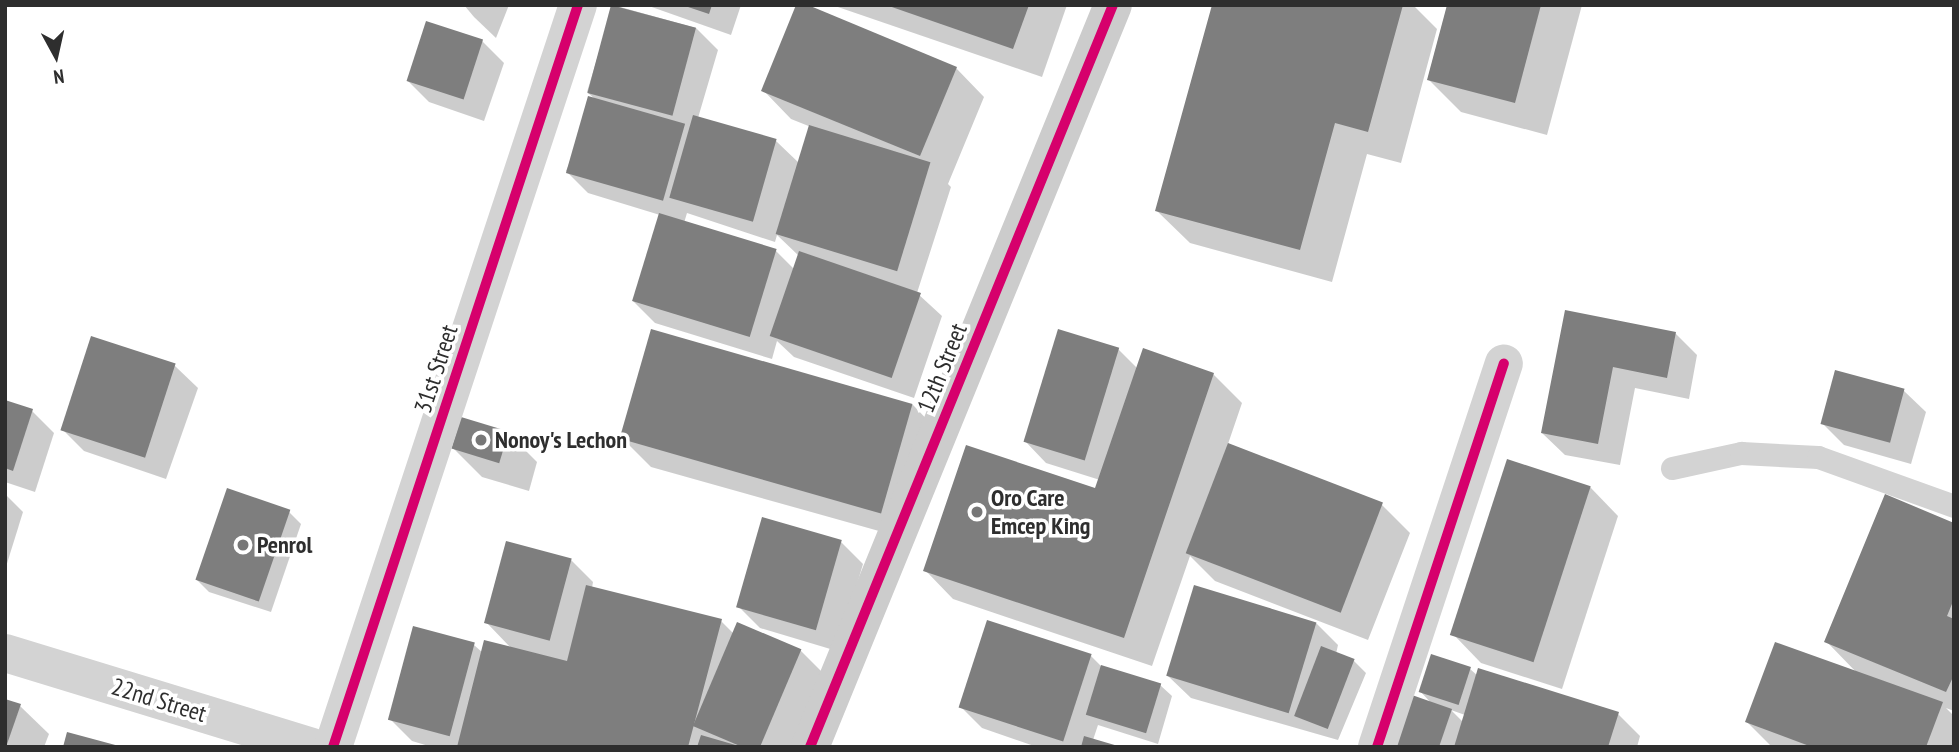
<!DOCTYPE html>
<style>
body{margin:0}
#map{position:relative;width:1959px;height:752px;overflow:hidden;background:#fff;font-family:"PT Sans Narrow",sans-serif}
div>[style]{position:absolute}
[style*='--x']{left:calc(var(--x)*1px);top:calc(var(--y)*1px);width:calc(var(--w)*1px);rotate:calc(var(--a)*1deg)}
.shadow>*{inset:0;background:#0003}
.building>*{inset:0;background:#7e7e7e;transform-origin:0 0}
.lane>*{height:23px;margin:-11.5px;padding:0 11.5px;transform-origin:11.5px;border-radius:11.5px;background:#d3d3d3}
.street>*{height:38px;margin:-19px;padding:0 19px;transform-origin:19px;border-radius:19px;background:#d3d3d3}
.secondary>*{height:38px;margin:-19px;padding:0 19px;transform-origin:19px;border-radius:19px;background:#ccc}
.cycleway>*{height:10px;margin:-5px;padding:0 5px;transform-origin:5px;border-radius:5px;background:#d6006c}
.dots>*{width:19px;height:19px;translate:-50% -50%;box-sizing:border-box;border:4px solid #fff;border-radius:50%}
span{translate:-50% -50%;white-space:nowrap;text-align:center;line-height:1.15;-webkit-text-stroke:7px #fff;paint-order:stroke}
.street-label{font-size:24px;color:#2e2e2e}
.poi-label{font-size:24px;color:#2e2e2e;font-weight:700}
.left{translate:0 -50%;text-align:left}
.frame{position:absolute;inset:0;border:7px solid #2e2e2e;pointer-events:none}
.north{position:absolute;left:21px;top:21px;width:70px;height:70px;-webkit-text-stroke:5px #fff;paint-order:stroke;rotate:172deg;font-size:19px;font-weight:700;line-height:28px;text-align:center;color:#2e2e2e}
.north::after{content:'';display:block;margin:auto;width:24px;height:32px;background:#2e2e2e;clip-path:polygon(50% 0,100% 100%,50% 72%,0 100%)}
</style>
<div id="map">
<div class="shadow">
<div style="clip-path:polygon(464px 5px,509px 5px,496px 38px,474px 17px)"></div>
<div style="clip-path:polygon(evenodd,613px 5px,696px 28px,718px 50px,698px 118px,776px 141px,799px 163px,811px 127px,791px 119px,763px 90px,956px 68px,984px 97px,948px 184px,951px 187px,917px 293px,942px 316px,914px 398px,794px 357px,777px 341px,772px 359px,655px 323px,633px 301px,660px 215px,588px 193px,566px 171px,596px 100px,587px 92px,613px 5px,687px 213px,775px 242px,777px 235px,799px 256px,794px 269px,776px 251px,684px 223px,687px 213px)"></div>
<div style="clip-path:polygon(646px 5px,741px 5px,731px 35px)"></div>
<div style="clip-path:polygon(832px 5px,1067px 5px,1042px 77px)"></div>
<div style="clip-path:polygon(1214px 5px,1413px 5px,1437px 29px,1401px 163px,1367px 154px,1332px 282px,1190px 243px,1157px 211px)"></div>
<div style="clip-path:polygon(1449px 5px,1582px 5px,1547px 135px,1461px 112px,1429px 80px)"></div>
<div style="clip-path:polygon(482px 41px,504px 63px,484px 121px,429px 102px,407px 80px)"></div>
<div style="clip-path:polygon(1567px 312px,1675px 333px,1697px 355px,1689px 399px,1635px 388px,1620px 465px,1565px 455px,1542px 433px)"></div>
<div style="clip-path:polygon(652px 331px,913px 405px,941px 434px,911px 540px,651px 467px,622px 438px)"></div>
<div style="clip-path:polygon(92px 338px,175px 366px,198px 388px,166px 479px,84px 451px,62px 429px)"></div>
<div style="clip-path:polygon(1118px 349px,1138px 369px,1213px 374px,1242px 403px,1228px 444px,1382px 505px,1410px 533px,1368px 640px,1215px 581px,1190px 556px,1152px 666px,953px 599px,925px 570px,1096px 490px,1100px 480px,1046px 463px,1024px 440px)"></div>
<div style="clip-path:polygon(1903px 390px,1926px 412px,1911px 464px,1844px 445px,1822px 423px)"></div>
<div style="clip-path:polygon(5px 402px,32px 411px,54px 433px,35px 492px,5px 482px)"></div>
<div style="clip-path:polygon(508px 433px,537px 462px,529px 491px,482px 477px,454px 449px)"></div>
<div style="clip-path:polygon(1590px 487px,1618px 516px,1562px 689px,1481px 663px,1453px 634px)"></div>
<div style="clip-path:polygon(228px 491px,289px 512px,301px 524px,271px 612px,209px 592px,197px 580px)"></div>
<div style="clip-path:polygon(5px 494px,23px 512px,5px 570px)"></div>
<div style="clip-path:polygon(1954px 525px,1954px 711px,1946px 708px,1954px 716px,1954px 747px,1772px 747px,1747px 722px,1858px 674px,1826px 641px)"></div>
<div style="clip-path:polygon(841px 542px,863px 564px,837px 651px,760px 628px,738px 606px)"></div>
<div style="clip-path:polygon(571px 560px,593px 582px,592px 588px,721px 621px,736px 636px,801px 651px,823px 673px,806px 747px,432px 747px,412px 741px,390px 719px,474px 645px,483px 653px,512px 649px,486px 622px)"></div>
<div style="clip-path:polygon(1316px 623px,1338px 645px,1336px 654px,1354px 661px,1366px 673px,1338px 740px,1191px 698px,1168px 676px)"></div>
<div style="clip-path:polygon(1091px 656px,1103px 668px,1160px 685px,1172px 696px,1158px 744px,1098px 725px,1093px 740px,1115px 747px,1037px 747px,982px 728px,960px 706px)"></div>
<div style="clip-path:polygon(evenodd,1470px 669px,1478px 676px,1618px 714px,1640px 736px,1637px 747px,1393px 747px,1432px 704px,1420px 691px,1470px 669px,1451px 710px,1465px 715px,1463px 722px,1451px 710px)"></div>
<div style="clip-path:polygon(20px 706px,49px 734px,44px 747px,5px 747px)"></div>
</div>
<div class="building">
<div style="left:611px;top:5px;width:88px;height:91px;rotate:15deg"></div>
<div style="clip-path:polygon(682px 5px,712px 5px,709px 14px)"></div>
<div style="clip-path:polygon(796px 5px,808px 5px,957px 67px,920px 156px,761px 91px)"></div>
<div style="clip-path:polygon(886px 5px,1029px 5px,1013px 49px)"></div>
<div style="clip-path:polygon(1212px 5px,1403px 5px,1368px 132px,1335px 123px,1300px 250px,1155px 211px)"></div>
<div style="clip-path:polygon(1447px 5px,1541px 5px,1515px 103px,1427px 80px)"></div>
<div style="left:426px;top:21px;width:60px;height:63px;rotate:18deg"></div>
<div style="left:588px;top:96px;width:101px;height:80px;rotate:16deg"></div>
<div style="left:693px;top:115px;width:87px;height:86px;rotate:16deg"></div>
<div style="left:809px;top:125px;width:127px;height:114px;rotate:17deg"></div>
<div style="left:659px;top:213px;width:123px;height:92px;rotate:17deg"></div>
<div style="left:799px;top:251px;width:129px;height:90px;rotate:19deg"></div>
<div style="clip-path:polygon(1565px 310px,1676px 332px,1667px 378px,1613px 367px,1598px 444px,1541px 433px)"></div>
<div style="left:651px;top:329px;width:272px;height:114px;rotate:16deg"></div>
<div style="left:1058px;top:329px;width:64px;height:118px;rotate:17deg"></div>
<div style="left:91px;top:336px;width:89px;height:99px;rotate:18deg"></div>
<div style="clip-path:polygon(1143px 348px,1214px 373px,1124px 638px,923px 571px,966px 445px,1095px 488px)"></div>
<div style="left:1835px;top:370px;width:72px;height:56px;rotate:15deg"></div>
<div style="clip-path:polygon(5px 400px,33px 409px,13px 471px,5px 468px)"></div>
<div style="left:461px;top:417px;width:50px;height:33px;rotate:17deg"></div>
<div style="left:1228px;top:443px;width:166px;height:118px;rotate:21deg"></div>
<div style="left:1507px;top:459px;width:88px;height:185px;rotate:18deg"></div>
<div style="left:227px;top:488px;width:67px;height:97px;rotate:19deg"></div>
<div style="clip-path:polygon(1885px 494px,1954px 523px,1954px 599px,1947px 616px,1954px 619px,1954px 675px,1946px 692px,1824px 642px)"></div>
<div style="left:762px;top:517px;width:83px;height:94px;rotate:16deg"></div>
<div style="left:506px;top:541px;width:68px;height:85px;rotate:15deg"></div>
<div style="clip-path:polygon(586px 585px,722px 619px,688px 747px,457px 747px,484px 640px,567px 661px)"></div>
<div style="left:1194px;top:585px;width:128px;height:95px;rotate:17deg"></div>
<div style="left:987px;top:620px;width:110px;height:92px;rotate:18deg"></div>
<div style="left:737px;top:622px;width:70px;height:113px;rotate:23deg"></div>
<div style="left:413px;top:626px;width:64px;height:97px;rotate:15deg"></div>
<div style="clip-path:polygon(1775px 642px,1943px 702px,1926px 747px,1812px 747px,1745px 722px)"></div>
<div style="left:1321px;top:646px;width:36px;height:75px;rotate:21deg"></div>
<div style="left:1431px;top:654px;width:42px;height:40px;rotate:18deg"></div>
<div style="left:1101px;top:665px;width:63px;height:52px;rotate:17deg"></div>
<div style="clip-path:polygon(1478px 668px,1619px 712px,1608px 747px,1454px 747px)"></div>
<div style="clip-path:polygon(1409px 694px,1452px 709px,1439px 747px,1391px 747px)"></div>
<div style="clip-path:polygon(5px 699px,21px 704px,6px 747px,5px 747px)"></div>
<div style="clip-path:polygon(67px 732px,119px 746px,119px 747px,63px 747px)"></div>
<div style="clip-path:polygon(701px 735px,739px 746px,739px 747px,697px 747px)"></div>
<div style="clip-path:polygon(1084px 736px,1118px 746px,1118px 747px,1081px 747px)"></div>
</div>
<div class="lane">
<div style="--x:1672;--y:468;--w:71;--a:-12.3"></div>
<div style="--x:1741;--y:453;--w:77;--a:3"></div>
<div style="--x:1818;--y:457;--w:145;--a:19.8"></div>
</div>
<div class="street">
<div style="--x:5;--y:653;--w:321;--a:17"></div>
<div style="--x:333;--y:747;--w:781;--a:-71.73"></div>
<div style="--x:1377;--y:747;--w:404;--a:-71.7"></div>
</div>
<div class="secondary">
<div style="--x:810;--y:747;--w:801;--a:-67.79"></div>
</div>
<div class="cycleway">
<div style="--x:333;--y:747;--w:781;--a:-71.73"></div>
<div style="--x:810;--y:747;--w:801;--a:-67.79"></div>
<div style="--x:1377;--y:747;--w:404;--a:-71.7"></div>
</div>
<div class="dots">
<div style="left:481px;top:440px;background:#777"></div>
<div style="left:977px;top:512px;background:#777"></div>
<div style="left:243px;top:545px;background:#777"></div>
</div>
<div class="street-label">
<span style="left:942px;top:368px;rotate:-68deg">12th Street</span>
<span style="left:436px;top:369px;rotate:-72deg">31st Street</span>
<span style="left:159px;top:700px;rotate:17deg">22nd Street</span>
</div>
<div class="poi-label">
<span class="left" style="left:495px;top:440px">Nonoy's Lechon</span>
<span class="left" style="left:991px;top:512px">Oro Care<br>Emcep King</span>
<span class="left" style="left:257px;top:545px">Penrol</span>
</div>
<div class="frame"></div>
<div class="north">N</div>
</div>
